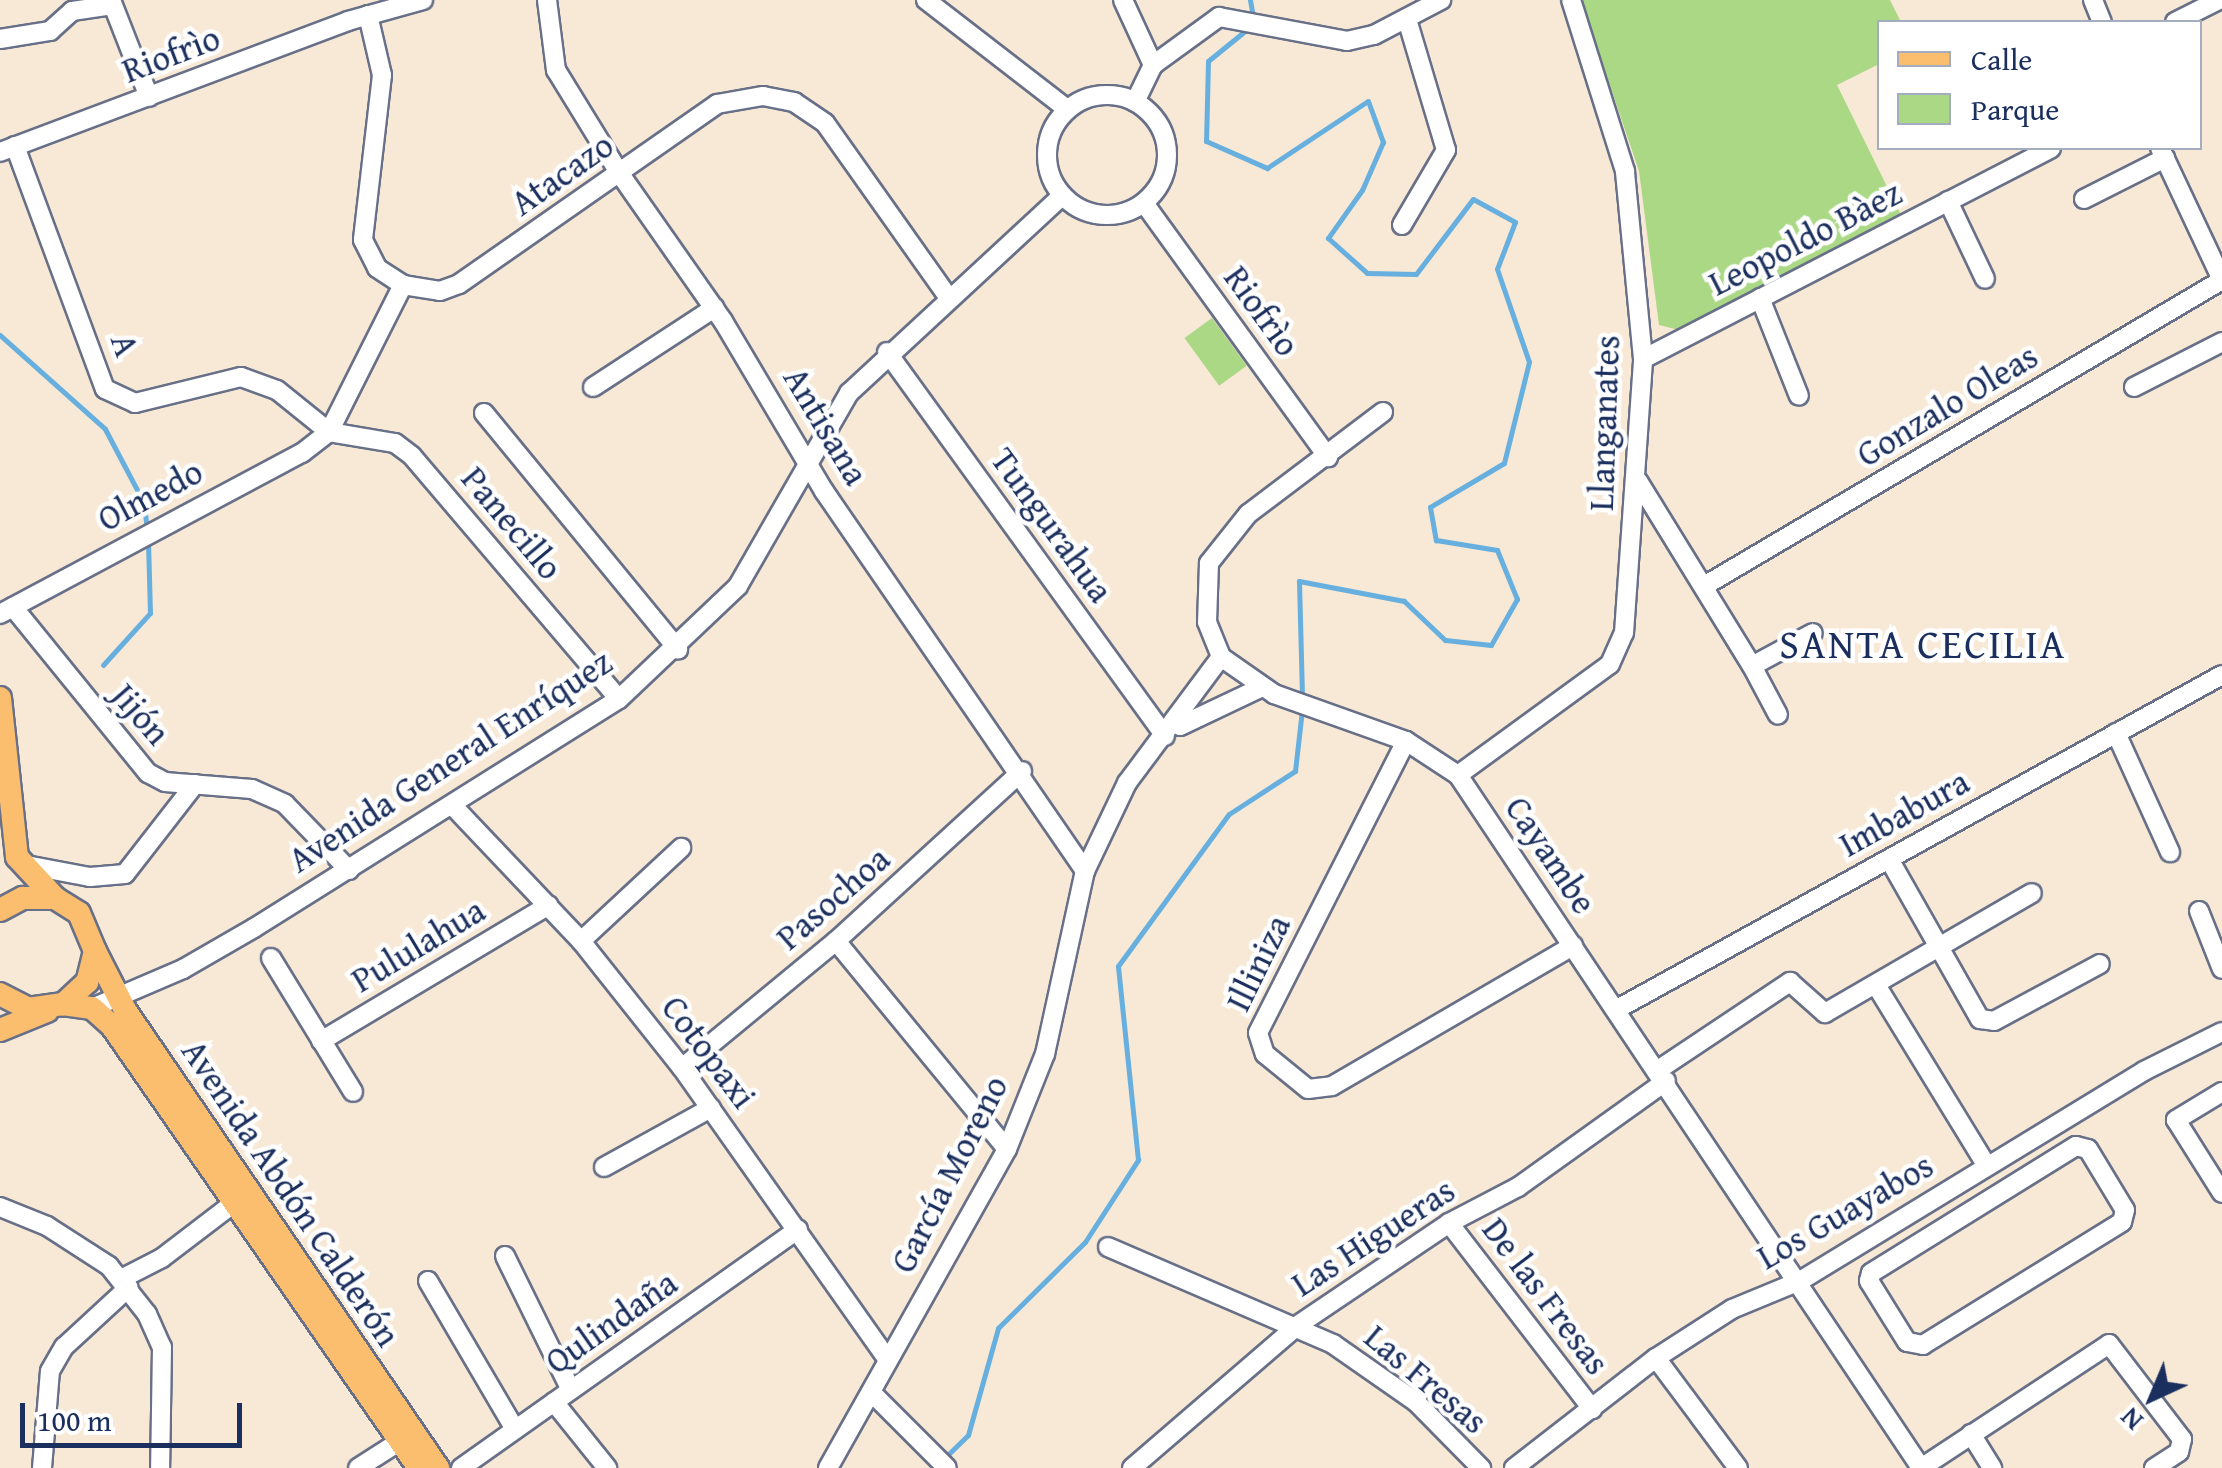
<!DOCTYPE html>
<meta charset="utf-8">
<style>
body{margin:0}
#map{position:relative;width:2222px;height:1468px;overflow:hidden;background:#f7e9d6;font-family:"Gentium Book Plus",serif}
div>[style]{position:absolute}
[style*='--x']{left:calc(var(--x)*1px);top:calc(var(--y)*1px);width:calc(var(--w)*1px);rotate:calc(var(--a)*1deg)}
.green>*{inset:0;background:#aad885;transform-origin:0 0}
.stream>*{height:5px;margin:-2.5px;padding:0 2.5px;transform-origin:2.5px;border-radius:2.5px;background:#67afde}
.roads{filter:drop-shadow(2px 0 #687088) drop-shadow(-2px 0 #687088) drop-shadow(0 2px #687088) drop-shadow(0 -2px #687088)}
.minor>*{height:18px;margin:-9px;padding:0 9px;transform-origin:9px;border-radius:9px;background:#fff}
.minor>.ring{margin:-9px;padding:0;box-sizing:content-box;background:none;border:18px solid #fff;border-radius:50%}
.major>*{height:22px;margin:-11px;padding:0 11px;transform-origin:11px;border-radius:11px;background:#fbbd6e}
span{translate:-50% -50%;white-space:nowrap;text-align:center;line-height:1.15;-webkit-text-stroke:9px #fff;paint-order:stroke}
.street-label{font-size:35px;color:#1b2f5e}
.quarter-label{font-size:40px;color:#1b2f5e;letter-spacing:2.5px}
.legend{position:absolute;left:1877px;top:20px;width:325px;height:130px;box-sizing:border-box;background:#fff;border:2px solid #a4acbf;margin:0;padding:12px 18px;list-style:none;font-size:30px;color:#1b2f5e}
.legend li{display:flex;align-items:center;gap:20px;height:50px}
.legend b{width:50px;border:2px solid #a4acbf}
.north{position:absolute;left:2102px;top:1348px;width:100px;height:100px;-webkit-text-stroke:8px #fff;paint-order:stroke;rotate:224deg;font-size:28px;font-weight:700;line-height:40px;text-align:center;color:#1b2f5e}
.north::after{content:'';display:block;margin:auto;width:35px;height:45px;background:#1b2f5e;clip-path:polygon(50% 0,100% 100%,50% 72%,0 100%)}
.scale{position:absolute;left:20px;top:1403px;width:222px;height:45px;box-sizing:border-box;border:5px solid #1b2f5e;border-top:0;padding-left:12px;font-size:30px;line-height:35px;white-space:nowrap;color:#1b2f5e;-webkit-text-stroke:8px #fff;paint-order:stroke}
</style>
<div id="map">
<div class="green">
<div style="clip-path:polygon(1581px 0,1890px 0,1901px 22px,1880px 22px,1879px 64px,1837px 85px,1902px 217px,1683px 331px,1659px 325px,1639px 171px)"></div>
<div style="left:1212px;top:318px;width:59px;height:34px;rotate:54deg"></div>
</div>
<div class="stream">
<div style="--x:1250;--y:0;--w:17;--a:80"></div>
<div style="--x:1251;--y:26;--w:55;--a:140.9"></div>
<div style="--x:1208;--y:61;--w:80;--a:91.4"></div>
<div style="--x:1206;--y:141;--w:67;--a:23.9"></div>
<div style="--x:1267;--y:168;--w:121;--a:-33.6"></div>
<div style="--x:1368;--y:101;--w:44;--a:69.9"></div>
<div style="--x:1383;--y:142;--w:52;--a:113.6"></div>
<div style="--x:1362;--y:190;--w:59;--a:125.3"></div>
<div style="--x:1328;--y:238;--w:52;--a:41.9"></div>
<div style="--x:1367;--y:273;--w:49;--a:1.2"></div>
<div style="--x:1416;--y:274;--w:94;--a:-52.8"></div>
<div style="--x:1473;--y:199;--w:48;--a:28.7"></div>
<div style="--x:1515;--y:222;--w:50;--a:111"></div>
<div style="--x:1497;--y:269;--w:98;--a:71"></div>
<div style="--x:1529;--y:362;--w:104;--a:103.9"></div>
<div style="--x:1504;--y:463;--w:86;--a:149.3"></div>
<div style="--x:1430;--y:507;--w:34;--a:80"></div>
<div style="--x:1436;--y:540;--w:62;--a:9.3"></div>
<div style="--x:1497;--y:550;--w:53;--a:67.8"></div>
<div style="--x:1517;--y:599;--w:53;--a:119.5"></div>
<div style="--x:1491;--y:645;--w:46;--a:-173.8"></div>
<div style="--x:1445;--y:640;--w:57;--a:-136.4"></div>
<div style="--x:1404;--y:601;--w:107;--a:-169.2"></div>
<div style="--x:1299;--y:581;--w:118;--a:88.5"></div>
<div style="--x:0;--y:335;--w:141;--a:41.8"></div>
<div style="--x:105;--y:429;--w:84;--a:62.2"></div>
<div style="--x:144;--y:503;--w:27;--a:84"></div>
<div style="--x:103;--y:665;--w:70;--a:-47.9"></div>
<div style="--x:150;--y:613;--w:72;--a:-91.6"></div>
<div style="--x:934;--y:1468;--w:47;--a:-44.1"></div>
<div style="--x:968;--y:1435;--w:111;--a:-74.3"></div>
<div style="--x:998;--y:1328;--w:122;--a:-44.7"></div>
<div style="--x:1085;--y:1242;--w:98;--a:-57.1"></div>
<div style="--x:1138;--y:1160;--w:195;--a:-95.9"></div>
<div style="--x:1118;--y:966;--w:188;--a:-53.9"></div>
<div style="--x:1229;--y:814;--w:79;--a:-33.1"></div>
<div style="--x:1295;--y:771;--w:61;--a:-83.5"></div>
</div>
<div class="roads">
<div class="minor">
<div style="--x:111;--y:0;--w:104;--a:68.6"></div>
<div style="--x:547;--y:0;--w:71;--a:82.7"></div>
<div style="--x:556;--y:70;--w:122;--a:58.4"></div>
<div style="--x:620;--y:174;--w:179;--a:55"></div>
<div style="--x:723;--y:321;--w:198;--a:59.3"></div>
<div style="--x:824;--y:491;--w:461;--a:55.5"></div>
<div style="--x:926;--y:0;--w:178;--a:37.7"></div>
<div style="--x:1123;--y:0;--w:72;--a:65.2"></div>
<div style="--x:2093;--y:0;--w:24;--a:68"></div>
<div style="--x:368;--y:15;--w:62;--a:76.9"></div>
<div style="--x:382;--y:75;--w:166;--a:96.6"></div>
<div style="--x:363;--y:240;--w:31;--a:63"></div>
<div style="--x:377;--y:268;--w:31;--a:33"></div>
<div style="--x:403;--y:285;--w:37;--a:9"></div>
<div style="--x:440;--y:291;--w:20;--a:-20"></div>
<div style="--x:459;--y:284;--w:315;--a:-34.9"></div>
<div style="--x:717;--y:104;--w:47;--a:-9.9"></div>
<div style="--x:763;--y:96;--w:32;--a:11"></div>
<div style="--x:794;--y:102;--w:37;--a:34"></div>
<div style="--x:825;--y:123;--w:213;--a:54.7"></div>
<div style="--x:2175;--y:22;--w:49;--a:-26.6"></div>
<div style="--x:0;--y:39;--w:51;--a:-9.1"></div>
<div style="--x:50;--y:31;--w:30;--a:-42"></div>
<div style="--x:72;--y:11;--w:41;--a:-8.3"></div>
<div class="ring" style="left:1047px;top:95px;width:102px;height:102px"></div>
<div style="--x:1135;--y:102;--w:41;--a:-64.1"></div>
<div style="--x:1153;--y:65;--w:82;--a:-36"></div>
<div style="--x:1219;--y:17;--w:130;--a:10.6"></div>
<div style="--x:1347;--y:41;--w:28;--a:-13"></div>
<div style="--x:1374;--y:35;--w:76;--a:-27.6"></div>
<div style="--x:15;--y:146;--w:259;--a:69.7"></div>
<div style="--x:105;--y:389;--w:33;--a:25"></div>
<div style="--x:135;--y:403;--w:109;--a:-13.8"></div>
<div style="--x:241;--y:377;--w:38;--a:20"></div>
<div style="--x:277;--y:390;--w:67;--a:38.9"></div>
<div style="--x:2160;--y:148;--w:146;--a:64.8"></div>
<div style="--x:0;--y:152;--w:372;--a:-20.6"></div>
<div style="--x:348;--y:21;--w:78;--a:-15.6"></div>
<div style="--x:2084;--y:199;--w:91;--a:-26.8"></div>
<div style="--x:1948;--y:201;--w:86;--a:64.6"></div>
<div style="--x:1144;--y:203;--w:314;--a:54.1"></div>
<div style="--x:1402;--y:225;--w:87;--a:-59.6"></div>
<div style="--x:1446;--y:150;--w:137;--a:-106.6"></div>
<div style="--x:1760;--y:298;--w:105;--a:68.3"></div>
<div style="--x:887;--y:352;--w:474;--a:54.1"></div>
<div style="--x:1643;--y:359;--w:459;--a:-27.3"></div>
<div style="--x:593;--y:387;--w:145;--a:-33.1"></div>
<div style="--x:2134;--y:387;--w:99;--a:-27.1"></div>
<div style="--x:1383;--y:412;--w:169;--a:142.9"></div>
<div style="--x:1248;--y:514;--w:63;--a:128.5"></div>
<div style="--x:1209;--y:563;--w:59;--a:91.9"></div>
<div style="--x:1207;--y:622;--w:38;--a:68"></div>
<div style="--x:1221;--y:657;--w:65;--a:34.9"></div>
<div style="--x:1274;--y:694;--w:140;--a:19.6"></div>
<div style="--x:1406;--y:741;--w:62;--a:33.2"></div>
<div style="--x:1458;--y:775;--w:833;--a:56.25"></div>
<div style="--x:484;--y:413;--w:306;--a:50.6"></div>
<div style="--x:329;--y:432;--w:67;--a:9.5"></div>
<div style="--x:395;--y:443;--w:21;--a:37"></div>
<div style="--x:412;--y:456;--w:319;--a:49.6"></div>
<div style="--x:1638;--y:481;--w:217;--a:58.4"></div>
<div style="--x:1752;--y:666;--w:69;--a:-28.4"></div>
<div style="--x:1704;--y:586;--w:602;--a:-30.57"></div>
<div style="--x:13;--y:607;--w:214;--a:50.9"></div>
<div style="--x:148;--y:773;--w:19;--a:28"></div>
<div style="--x:165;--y:782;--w:87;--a:4.6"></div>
<div style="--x:252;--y:789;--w:36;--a:24"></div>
<div style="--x:285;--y:804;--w:92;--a:45.9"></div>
<div style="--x:0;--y:614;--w:342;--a:-28.1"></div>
<div style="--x:302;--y:453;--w:34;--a:-38"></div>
<div style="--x:329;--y:432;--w:165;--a:-63.3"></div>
<div style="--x:1752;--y:666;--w:55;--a:62"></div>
<div style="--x:1180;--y:726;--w:89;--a:-25.4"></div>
<div style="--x:2116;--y:733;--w:131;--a:65.6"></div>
<div style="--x:1406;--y:741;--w:327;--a:116.9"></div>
<div style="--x:1258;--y:1033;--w:22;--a:72"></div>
<div style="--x:1265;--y:1054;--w:55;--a:39.1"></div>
<div style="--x:1308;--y:1089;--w:24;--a:-7"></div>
<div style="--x:1332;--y:1086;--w:279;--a:-30.2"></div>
<div style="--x:1458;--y:775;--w:188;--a:-36.1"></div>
<div style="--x:1610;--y:664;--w:34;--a:-66"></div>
<div style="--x:1624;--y:633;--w:275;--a:-86"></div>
<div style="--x:1643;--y:359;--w:189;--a:-95.5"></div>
<div style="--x:1625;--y:171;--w:179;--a:-107.5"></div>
<div style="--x:453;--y:806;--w:186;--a:46.5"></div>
<div style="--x:581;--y:941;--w:162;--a:51.5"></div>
<div style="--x:682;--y:1068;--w:356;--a:54.8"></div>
<div style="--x:1889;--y:859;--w:184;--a:60.4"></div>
<div style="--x:1980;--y:1019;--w:14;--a:8"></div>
<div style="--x:1994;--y:1021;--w:120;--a:-28.3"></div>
<div style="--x:21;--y:864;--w:70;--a:10.7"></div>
<div style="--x:90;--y:877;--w:35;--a:-5"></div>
<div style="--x:125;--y:874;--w:114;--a:-52.1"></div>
<div style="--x:2199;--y:911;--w:62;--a:68.4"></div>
<div style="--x:581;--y:941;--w:137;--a:-42.9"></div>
<div style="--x:836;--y:941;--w:269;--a:50.6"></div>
<div style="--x:271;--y:958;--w:157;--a:58.5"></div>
<div style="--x:1876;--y:985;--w:212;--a:58.5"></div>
<div style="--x:92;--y:1008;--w:99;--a:-23.2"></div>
<div style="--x:183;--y:969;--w:82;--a:-30"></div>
<div style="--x:254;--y:928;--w:431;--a:-32.1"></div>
<div style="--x:619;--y:699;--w:164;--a:-43.5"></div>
<div style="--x:738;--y:586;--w:223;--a:-60.1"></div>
<div style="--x:849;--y:393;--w:290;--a:-42.8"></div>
<div style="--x:1619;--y:1008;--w:689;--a:-28.91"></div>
<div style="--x:321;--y:1041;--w:265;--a:-30.8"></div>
<div style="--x:682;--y:1068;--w:200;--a:-39.5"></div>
<div style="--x:836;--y:941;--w:252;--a:-42.4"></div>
<div style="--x:1658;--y:1070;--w:159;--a:-33.7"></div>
<div style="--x:1790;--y:982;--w:47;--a:41.5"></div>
<div style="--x:1825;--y:1013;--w:239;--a:-30.1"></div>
<div style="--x:2222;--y:1092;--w:54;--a:148.7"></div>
<div style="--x:2176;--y:1120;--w:86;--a:57.8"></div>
<div style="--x:2076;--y:1146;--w:12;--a:14"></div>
<div style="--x:2088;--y:1149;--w:71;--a:58.8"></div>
<div style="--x:2125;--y:1210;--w:12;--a:104"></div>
<div style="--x:2122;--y:1222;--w:234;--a:148.3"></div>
<div style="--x:1923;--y:1345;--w:16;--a:-169"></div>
<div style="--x:1907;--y:1342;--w:72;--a:-121.9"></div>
<div style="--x:1869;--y:1281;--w:8;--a:-76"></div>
<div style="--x:1871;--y:1273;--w:241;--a:-31.8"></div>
<div style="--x:604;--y:1167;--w:122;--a:-28.9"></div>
<div style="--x:0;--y:1207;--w:51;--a:22"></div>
<div style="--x:47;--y:1226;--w:74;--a:32.8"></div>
<div style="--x:109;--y:1266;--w:61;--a:51.6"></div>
<div style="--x:147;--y:1314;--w:36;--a:66"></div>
<div style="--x:162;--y:1347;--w:121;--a:90.9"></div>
<div style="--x:1449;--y:1223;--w:235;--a:52.4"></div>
<div style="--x:1108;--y:1247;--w:245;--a:23.3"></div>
<div style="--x:1333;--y:1344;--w:101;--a:34.9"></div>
<div style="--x:1416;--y:1402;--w:93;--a:45.4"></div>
<div style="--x:505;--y:1256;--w:149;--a:63.8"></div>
<div style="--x:121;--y:1279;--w:46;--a:-27.1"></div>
<div style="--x:162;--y:1258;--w:91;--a:-37.4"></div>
<div style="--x:428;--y:1281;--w:172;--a:59.6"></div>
<div style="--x:1656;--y:1358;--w:137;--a:53.3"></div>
<div style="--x:871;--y:1392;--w:107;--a:45"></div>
<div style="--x:554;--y:1402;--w:85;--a:51.2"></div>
<div style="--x:1971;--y:1434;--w:40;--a:58"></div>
<div style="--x:42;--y:1468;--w:97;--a:-85.3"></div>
<div style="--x:50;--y:1371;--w:28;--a:-60"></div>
<div style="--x:64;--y:1347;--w:88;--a:-42.7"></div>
<div style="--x:358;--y:1468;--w:59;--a:-32.6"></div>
<div style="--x:461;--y:1468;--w:413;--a:-35.3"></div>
<div style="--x:828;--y:1468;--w:366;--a:-60.7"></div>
<div style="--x:1007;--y:1149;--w:102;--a:-68.2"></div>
<div style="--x:1045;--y:1054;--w:187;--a:-77.7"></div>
<div style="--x:1085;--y:871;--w:98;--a:-64.5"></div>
<div style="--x:1127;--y:783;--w:157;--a:-53.3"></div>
<div style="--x:1132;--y:1468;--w:219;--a:-40.7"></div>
<div style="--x:1298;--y:1325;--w:182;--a:-34"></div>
<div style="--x:1449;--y:1223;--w:78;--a:-27.6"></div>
<div style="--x:1518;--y:1187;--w:182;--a:-35.6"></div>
<div style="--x:1514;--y:1468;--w:180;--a:-37.8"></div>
<div style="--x:1656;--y:1358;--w:90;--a:-32.8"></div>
<div style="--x:1732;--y:1309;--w:74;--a:-22.4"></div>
<div style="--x:1800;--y:1281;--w:403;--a:-31.4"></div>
<div style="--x:2144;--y:1071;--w:87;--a:-26.6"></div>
<div style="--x:1921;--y:1468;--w:225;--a:-33.4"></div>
<div style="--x:2109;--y:1344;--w:120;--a:52.5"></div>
<div style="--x:2182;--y:1439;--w:13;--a:103"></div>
<div style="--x:2179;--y:1452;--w:30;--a:147"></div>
</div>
<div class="major">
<div style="--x:0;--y:698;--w:160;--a:83.9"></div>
<div style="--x:17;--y:857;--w:56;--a:47.2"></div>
<div style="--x:0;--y:910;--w:26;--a:-28"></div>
<div style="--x:23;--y:898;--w:32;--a:0"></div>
<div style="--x:55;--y:898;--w:28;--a:32"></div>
<div style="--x:79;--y:913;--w:41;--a:67.2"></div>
<div style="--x:95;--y:951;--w:32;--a:104"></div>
<div style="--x:87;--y:982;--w:33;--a:137"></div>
<div style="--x:63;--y:1004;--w:34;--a:172"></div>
<div style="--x:29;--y:1009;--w:33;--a:-153"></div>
<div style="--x:95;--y:951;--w:66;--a:63"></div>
<div style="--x:125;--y:1010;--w:555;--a:55.65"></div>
<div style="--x:63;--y:1004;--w:29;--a:8"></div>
<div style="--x:92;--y:1008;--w:27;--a:42"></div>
<div style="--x:112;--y:1026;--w:538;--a:55.22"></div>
<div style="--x:0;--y:1030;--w:51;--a:-22"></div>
</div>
</div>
<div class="street-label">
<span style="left:171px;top:54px;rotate:-21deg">Riofrìo</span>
<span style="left:562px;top:174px;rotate:-35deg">Atacazo</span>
<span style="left:1805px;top:238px;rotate:-27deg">Leopoldo Bàez</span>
<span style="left:1262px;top:311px;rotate:54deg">Riofrìo</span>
<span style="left:125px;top:345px;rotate:71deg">A</span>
<span style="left:1947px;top:405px;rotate:-31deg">Gonzalo Oleas</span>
<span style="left:1604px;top:423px;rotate:-88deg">Llanganates</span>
<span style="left:826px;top:426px;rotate:59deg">Antisana</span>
<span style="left:150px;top:495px;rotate:-28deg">Olmedo</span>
<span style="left:512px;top:523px;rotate:50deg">Panecillo</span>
<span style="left:1052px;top:525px;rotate:54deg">Tungurahua</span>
<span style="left:141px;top:714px;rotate:49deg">Jijón</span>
<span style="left:450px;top:761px;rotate:-33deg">Avenida General Enríquez</span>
<span style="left:1904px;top:813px;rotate:-29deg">Imbabura</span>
<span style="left:1551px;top:855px;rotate:56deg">Cayambe</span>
<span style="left:833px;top:898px;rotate:-41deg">Pasochoa</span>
<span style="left:418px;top:945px;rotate:-31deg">Pululahua</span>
<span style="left:1258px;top:963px;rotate:-64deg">Illiniza</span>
<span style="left:709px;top:1052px;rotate:53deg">Cotopaxi</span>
<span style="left:949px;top:1174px;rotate:-63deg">García Moreno</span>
<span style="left:291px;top:1193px;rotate:56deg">Avenida Abdón Calderón</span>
<span style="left:1845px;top:1211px;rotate:-30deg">Los Guayabos</span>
<span style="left:1373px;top:1237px;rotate:-33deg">Las Higueras</span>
<span style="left:1546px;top:1296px;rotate:53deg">De las Fresas</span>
<span style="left:611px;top:1322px;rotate:-35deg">Qulindaña</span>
<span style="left:1426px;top:1379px;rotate:40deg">Las Fresas</span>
</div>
<div class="quarter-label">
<span style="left:1923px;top:644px">SANTA CECILIA</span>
</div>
<ul class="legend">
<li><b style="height:12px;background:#fbbd6e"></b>Calle</li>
<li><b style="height:28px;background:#aad885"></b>Parque</li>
</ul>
<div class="north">N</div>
<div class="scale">100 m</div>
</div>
